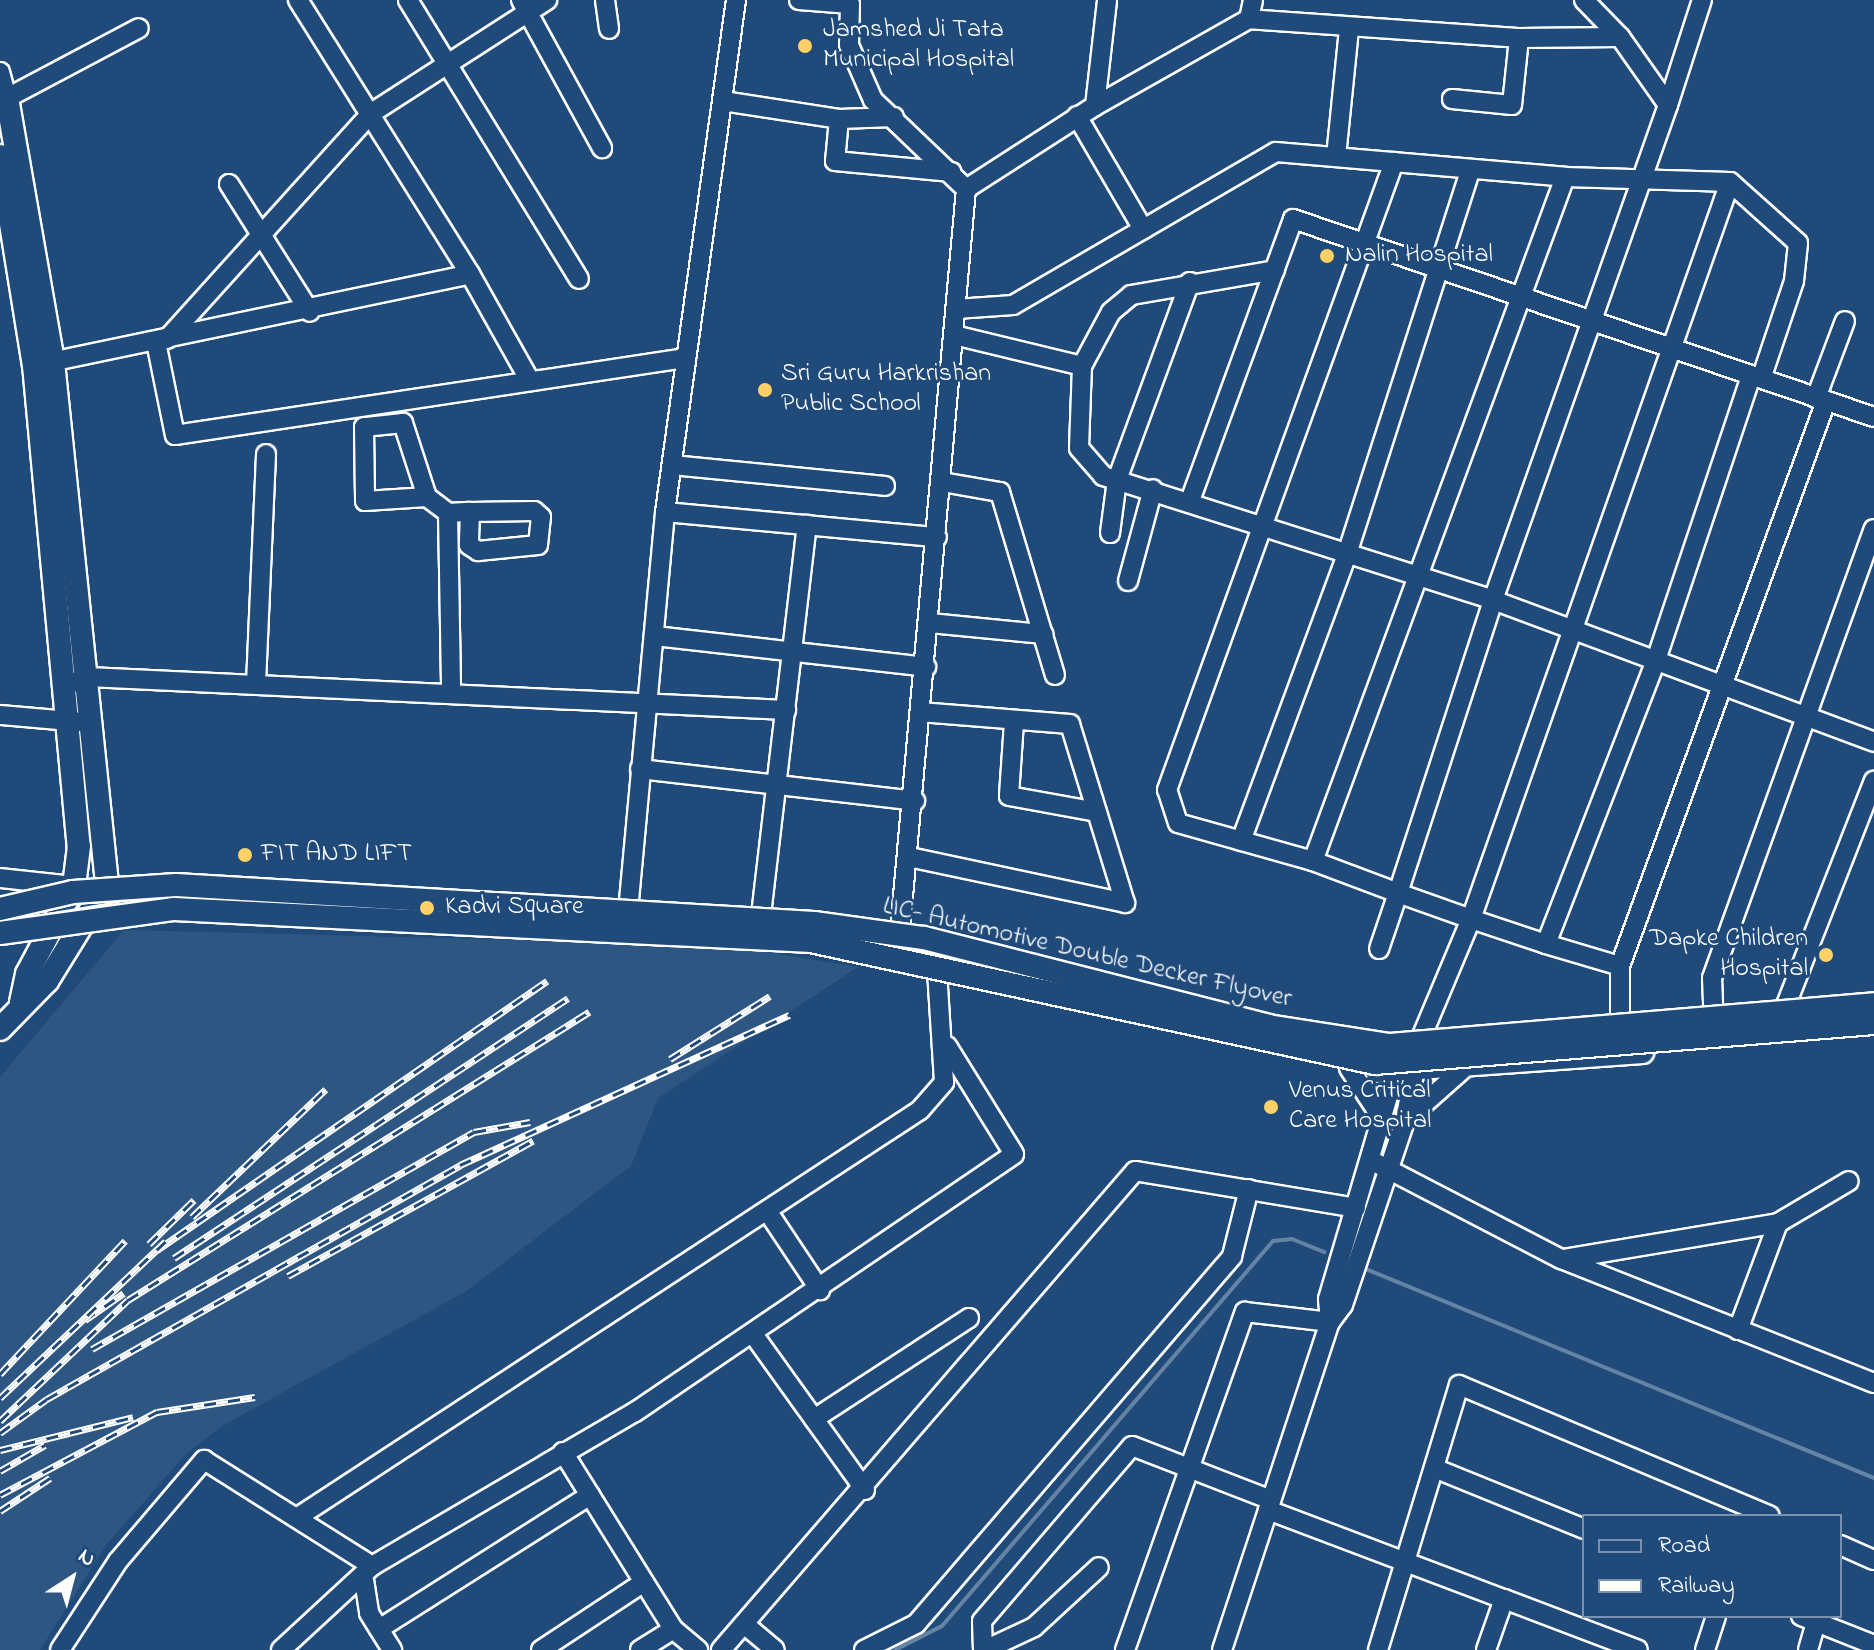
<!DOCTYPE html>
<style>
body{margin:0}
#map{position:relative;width:1874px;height:1650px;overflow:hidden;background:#1f4a7a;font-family:"Indie Flower",sans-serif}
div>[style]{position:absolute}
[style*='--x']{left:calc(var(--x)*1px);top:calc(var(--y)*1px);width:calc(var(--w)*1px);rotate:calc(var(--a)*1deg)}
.built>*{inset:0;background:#2e5683}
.stream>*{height:4px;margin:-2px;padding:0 2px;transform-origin:2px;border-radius:2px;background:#6583a4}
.roads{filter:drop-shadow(2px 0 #fff) drop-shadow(-2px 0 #fff) drop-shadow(0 2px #fff) drop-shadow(0 -2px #fff)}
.minor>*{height:18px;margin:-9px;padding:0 9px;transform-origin:9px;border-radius:9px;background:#1f4a7a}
.major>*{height:22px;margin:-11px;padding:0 11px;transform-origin:11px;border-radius:11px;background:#1f4a7a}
.rail>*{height:7px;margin-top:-3.5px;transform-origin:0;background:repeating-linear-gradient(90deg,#1f4a7a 0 12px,#fff 0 24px);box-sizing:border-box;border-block:2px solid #fff}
.bridges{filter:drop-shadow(2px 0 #fff) drop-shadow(-2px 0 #fff) drop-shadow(0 2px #fff) drop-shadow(0 -2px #fff)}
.major-bridge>*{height:22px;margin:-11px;padding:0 11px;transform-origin:11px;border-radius:11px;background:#1f4a7a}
.dots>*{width:22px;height:22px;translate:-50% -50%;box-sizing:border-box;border:4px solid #1f4a7a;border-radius:50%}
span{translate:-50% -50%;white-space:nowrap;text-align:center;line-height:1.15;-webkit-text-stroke:6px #1f4a7a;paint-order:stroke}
.poi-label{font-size:26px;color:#fff}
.left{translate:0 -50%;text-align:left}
.right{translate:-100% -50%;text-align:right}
.street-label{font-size:26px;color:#fff}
.legend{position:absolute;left:1582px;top:1514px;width:260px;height:104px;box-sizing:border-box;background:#1f4a7a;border:2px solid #7992af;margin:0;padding:10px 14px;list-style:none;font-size:24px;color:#fff}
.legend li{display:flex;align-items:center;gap:16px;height:40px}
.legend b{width:40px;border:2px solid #7992af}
.north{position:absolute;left:32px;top:1538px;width:80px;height:80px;-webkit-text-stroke:6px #1f4a7a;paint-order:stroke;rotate:36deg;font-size:22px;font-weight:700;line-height:32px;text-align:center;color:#fff}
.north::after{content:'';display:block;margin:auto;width:28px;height:36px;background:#fff;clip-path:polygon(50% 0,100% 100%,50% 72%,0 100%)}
</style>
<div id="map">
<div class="built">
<div style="clip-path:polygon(124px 930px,721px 945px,858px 967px,658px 1098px,631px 1166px,465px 1292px,222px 1426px,186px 1454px,106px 1545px,40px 1650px,0 1650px,0 1077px)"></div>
</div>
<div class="stream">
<div style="--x:1361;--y:1267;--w:555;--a:22.36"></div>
<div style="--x:895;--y:1650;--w:53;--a:-27.1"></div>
<div style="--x:942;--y:1626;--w:508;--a:-49.31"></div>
<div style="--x:1273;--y:1241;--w:19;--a:-6"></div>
<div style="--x:1292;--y:1239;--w:35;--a:22"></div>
</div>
<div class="roads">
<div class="minor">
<div style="--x:408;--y:0;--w:327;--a:58.5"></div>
<div style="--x:521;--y:0;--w:169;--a:61.3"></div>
<div style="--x:605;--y:0;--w:29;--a:82"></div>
<div style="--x:799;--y:0;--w:51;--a:4.5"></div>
<div style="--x:850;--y:4;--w:41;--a:91.4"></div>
<div style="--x:849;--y:45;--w:60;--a:66.4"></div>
<div style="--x:873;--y:100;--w:129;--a:43.7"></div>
<div style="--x:966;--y:189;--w:153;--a:-32.8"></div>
<div style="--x:1095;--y:106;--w:107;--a:-83.5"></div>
<div style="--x:1584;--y:0;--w:52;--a:45.8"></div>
<div style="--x:0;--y:72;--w:27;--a:75"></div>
<div style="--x:7;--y:98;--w:149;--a:-27.9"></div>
<div style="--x:1452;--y:99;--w:60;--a:5.7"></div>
<div style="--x:1512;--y:105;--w:67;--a:-84"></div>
<div style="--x:723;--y:101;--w:117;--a:8.8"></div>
<div style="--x:1668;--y:105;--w:110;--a:-72.1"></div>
<div style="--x:1095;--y:106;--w:177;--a:-29.5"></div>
<div style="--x:1249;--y:19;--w:19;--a:-78"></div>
<div style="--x:1077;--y:116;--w:131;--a:59.7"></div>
<div style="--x:894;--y:117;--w:55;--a:177.9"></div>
<div style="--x:839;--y:119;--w:42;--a:95.4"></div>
<div style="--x:835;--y:161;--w:117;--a:5.4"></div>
<div style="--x:1336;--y:157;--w:129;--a:-84.2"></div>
<div style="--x:1730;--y:182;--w:91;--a:41.9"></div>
<div style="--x:1798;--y:243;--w:38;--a:96"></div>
<div style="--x:1794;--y:281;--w:103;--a:108.6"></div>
<div style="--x:229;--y:184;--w:151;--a:57.7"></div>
<div style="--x:470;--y:274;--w:120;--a:60.7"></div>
<div style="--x:956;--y:309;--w:57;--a:-4"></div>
<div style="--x:1013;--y:305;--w:304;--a:-30.2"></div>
<div style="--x:1276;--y:152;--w:290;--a:4.9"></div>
<div style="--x:1565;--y:177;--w:729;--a:110.22"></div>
<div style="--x:1313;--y:861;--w:91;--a:20.6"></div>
<div style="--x:1398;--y:893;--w:59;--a:108.7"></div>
<div style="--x:954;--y:335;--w:132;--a:13.6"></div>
<div style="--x:1082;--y:366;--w:82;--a:92.1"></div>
<div style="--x:1079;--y:448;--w:37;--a:49"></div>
<div style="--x:1103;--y:476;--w:409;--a:17.6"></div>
<div style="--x:1493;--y:600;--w:407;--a:20.4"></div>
<div style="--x:167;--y:339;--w:303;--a:-47.9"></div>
<div style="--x:370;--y:114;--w:211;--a:-32.8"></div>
<div style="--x:156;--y:342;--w:95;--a:78.5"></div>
<div style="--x:175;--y:435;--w:517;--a:-8.57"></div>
<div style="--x:41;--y:364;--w:438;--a:-11.8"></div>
<div style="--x:470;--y:274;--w:324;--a:-122.1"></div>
<div style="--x:1082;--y:366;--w:61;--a:-61.8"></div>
<div style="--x:1111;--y:312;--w:26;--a:-40"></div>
<div style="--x:1131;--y:295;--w:146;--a:-9.8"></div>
<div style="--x:1816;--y:398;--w:82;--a:-69.4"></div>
<div style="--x:672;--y:465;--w:214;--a:5.6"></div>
<div style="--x:942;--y:482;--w:59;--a:9.8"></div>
<div style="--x:1000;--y:492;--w:191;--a:73.3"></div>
<div style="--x:427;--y:497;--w:78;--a:-108"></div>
<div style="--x:403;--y:423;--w:39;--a:174"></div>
<div style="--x:364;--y:427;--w:74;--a:89.2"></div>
<div style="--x:365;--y:501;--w:62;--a:-3.7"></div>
<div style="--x:427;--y:497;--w:26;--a:37"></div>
<div style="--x:448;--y:513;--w:22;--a:-3"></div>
<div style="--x:470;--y:512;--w:33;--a:92"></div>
<div style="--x:469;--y:545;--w:11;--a:34"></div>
<div style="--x:478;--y:551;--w:60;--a:-5.7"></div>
<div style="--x:538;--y:545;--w:28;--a:-84"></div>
<div style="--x:541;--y:517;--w:9;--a:-139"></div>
<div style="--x:534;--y:511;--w:64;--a:179.1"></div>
<div style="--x:1191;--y:498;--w:297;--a:-69.9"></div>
<div style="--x:1293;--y:219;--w:614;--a:18.82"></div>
<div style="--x:665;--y:512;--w:273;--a:5.3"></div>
<div style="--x:448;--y:513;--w:179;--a:89"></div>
<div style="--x:1110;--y:533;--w:53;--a:-82.5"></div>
<div style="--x:1117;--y:480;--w:211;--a:-69.8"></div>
<div style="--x:1128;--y:581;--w:95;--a:-74.8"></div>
<div style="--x:930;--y:623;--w:114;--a:5.6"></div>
<div style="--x:655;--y:636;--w:273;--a:6.5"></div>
<div style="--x:73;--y:683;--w:16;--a:-22"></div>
<div style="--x:88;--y:677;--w:699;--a:2.71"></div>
<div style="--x:256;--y:684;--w:230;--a:-87.5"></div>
<div style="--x:0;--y:715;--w:81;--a:4.9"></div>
<div style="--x:1014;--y:722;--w:74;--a:93.9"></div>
<div style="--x:1009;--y:796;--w:89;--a:10.3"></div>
<div style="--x:640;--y:769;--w:277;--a:6.6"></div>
<div style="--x:1241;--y:841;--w:309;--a:-69.7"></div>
<div style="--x:1348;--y:551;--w:401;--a:-72.2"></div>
<div style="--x:909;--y:857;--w:221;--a:12"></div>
<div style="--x:1125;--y:903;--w:187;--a:-107.1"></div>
<div style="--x:1070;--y:724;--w:148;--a:-175.4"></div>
<div style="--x:1313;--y:861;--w:140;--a:-164.3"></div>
<div style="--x:1178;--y:823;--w:35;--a:-108"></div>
<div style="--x:1167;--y:790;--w:668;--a:-70.13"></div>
<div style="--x:0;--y:878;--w:74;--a:6.2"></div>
<div style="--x:761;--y:915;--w:393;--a:-83.3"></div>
<div style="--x:627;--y:922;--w:412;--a:-84.7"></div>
<div style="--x:665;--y:512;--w:517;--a:-82.11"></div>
<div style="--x:900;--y:930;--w:744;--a:-84.91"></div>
<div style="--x:1546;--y:944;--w:79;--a:-161.6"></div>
<div style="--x:1471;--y:919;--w:781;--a:-70.64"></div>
<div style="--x:1730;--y:182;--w:165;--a:-178.3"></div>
<div style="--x:1620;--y:966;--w:77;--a:-163.4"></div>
<div style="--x:1546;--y:944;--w:301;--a:-68.8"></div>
<div style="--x:1655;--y:663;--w:303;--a:-71.5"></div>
<div style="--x:1786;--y:1005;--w:241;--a:-68.6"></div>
<div style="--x:1620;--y:1020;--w:54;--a:-90"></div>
<div style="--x:1620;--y:966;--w:601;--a:-69.97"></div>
<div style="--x:1714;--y:1029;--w:51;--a:-92.2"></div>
<div style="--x:1712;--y:978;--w:477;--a:-70.2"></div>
<div style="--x:1349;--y:1068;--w:66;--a:56.8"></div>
<div style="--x:1409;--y:1117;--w:72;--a:-41.6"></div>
<div style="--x:1372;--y:1161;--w:213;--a:27.4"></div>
<div style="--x:1561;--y:1259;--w:337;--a:21.6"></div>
<div style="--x:768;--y:1212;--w:94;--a:56.3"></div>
<div style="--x:1564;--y:1259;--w:217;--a:-9.5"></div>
<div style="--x:1778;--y:1223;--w:82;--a:-30.6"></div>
<div style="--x:1330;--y:1322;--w:23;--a:-95"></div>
<div style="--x:1328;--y:1299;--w:249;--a:-73.5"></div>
<div style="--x:1738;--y:1330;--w:114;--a:-69.5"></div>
<div style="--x:753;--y:1334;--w:192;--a:54.3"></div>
<div style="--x:814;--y:1419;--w:185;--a:-33.1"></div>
<div style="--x:563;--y:1452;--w:208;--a:58.1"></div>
<div style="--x:673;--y:1629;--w:33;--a:40"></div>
<div style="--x:1434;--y:1468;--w:162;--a:22.1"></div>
<div style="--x:1268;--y:1510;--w:252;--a:20.7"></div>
<div style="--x:298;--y:1517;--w:743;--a:-33.2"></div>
<div style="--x:920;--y:1110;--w:37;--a:-49"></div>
<div style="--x:944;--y:1082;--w:112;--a:-93.6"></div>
<div style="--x:1840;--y:1545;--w:37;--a:24"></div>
<div style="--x:372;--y:1566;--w:305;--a:-30.4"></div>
<div style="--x:635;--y:1412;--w:458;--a:-34.2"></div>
<div style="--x:1014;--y:1154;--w:127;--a:-121.8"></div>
<div style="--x:364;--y:1580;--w:33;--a:81"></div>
<div style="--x:369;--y:1613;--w:44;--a:58.1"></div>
<div style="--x:1801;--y:1616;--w:79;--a:21.7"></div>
<div style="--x:744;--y:1624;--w:40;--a:40"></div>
<div style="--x:379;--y:1629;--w:250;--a:-32.4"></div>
<div style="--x:60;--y:1650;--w:106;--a:-56.9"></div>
<div style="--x:118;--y:1561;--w:133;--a:-49.6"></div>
<div style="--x:204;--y:1460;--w:199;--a:32.2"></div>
<div style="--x:372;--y:1566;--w:124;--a:137.3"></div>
<div style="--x:541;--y:1650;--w:123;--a:-33.4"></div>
<div style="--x:640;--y:1650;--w:39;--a:-32"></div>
<div style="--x:721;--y:1650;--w:633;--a:-49.16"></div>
<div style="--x:1135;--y:1171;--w:224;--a:9.5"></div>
<div style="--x:864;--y:1650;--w:58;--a:-26.6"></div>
<div style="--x:916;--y:1624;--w:485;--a:-49.3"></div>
<div style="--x:1232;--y:1256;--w:69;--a:-75.8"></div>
<div style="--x:983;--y:1650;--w:29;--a:-92"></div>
<div style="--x:982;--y:1621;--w:230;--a:-49.4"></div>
<div style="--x:1132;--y:1446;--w:149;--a:21.2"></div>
<div style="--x:985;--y:1650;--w:54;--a:-25.1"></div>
<div style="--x:1034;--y:1627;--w:88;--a:-42.7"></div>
<div style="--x:1125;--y:1650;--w:359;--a:-70.5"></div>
<div style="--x:1245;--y:1312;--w:86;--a:6.7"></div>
<div style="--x:1222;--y:1650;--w:345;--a:-71.8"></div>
<div style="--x:1330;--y:1322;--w:21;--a:-53"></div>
<div style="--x:1343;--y:1305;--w:194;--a:-71.4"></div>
<div style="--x:1405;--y:1121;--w:85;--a:-79.1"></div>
<div style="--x:1421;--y:1038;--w:129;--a:-67.2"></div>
<div style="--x:1471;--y:919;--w:77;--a:-160.4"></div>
<div style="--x:1398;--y:893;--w:308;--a:-72"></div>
<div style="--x:1493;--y:600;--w:525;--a:-70.53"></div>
<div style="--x:1668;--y:105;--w:83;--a:-125.2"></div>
<div style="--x:1620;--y:37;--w:101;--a:179.4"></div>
<div style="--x:1519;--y:38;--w:271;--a:-176"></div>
<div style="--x:1378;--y:1650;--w:277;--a:-73"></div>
<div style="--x:1459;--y:1385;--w:337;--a:22.8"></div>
<div style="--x:1486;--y:1650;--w:54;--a:-70.6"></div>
<div style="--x:1504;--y:1599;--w:143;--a:20.8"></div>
<div style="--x:1705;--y:1650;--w:36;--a:-72"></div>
<div style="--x:1808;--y:1650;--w:29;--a:-74"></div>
</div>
<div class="major">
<div style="--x:0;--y:95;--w:8;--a:23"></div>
<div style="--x:7;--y:98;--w:268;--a:80.1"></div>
<div style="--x:53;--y:362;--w:525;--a:84.09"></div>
<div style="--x:107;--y:884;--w:114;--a:121.7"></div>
<div style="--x:47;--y:981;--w:67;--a:134.4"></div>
<div style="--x:0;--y:156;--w:212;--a:80.8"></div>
<div style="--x:34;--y:365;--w:483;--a:84.7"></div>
<div style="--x:79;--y:846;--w:40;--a:97.1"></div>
<div style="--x:74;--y:886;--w:100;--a:118.1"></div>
<div style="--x:27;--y:974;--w:29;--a:102"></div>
<div style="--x:1377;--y:1071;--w:266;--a:-4.1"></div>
</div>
</div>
<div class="rail">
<div style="--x:0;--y:924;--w:150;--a:-9.6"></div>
<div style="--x:148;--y:899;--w:673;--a:3.15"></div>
<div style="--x:820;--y:936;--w:105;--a:9.3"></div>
<div style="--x:924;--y:953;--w:411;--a:13.9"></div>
<div style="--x:1323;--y:1052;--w:77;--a:3.7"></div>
<div style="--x:1400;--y:1057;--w:476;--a:-5.1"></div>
<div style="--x:670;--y:1059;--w:118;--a:-32.2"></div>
<div style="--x:192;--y:1217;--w:185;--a:-43.7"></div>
<div style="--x:149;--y:1244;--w:63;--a:-44.4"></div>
<div style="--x:157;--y:1250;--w:474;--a:-34.6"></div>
<div style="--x:174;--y:1258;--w:472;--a:-33.4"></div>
<div style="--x:288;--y:1276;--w:280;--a:-28.9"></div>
<div style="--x:85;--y:1320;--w:47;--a:-34.7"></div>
<div style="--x:92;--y:1349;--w:439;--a:-29.6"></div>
<div style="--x:474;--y:1132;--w:57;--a:-10.1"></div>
<div style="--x:0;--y:1374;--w:183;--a:-46.8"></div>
<div style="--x:0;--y:1398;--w:228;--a:-43.4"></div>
<div style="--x:0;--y:1421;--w:176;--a:-43.4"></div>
<div style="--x:128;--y:1300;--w:544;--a:-31.99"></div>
<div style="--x:0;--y:1433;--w:58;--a:-35.9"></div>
<div style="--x:47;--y:1399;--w:475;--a:-29.5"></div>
<div style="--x:460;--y:1165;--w:362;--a:-24.5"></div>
<div style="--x:0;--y:1450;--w:137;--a:-13.9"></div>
<div style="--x:0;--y:1471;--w:52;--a:-30"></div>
<div style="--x:0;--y:1495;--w:178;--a:-27.9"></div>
<div style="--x:157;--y:1412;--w:99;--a:-8.7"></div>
<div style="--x:0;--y:1511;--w:60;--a:-33.4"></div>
</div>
<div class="bridges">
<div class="major-bridge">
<div style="--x:0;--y:909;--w:75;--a:-13.1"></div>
<div style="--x:73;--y:892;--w:103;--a:-3.9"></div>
<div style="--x:176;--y:885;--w:639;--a:3.41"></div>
<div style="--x:814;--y:923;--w:111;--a:7.8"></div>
<div style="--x:924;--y:938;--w:355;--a:14.3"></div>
<div style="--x:1268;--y:1026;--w:123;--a:8.9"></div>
<div style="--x:1390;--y:1045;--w:486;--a:-4.8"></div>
<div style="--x:0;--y:933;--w:176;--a:-7.9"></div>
<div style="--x:174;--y:909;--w:638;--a:2.88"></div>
<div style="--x:811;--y:941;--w:577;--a:12.21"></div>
<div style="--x:1375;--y:1063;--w:501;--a:-4.58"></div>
</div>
</div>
<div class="dots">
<div style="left:805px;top:46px;background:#ffd166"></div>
<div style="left:1327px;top:256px;background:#ffd166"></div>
<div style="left:765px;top:390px;background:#ffd166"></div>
<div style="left:245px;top:855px;background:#ffd166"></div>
<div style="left:427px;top:908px;background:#ffd166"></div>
<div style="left:1826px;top:955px;background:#ffd166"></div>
<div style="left:1271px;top:1107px;background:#ffd166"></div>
</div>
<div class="poi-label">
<span class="left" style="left:823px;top:46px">Jamshed Ji Tata<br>Municipal Hospital</span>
<span class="left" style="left:1345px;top:256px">Nalin Hospital</span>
<span class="left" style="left:781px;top:390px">Sri Guru Harkrishan<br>Public School</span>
<span class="left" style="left:261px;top:855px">FIT AND LIFT</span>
<span class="left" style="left:445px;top:908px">Kadvi Square</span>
<span class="right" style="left:1808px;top:955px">Dapke Children<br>Hospital</span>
<span class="left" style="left:1289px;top:1107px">Venus Critical<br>Care Hospital</span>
</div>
<div class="street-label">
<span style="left:1087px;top:954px;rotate:13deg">LIC- Automotive Double Decker Flyover</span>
</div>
<ul class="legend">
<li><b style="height:10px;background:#1f4a7a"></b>Road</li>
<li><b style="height:10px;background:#fff"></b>Railway</li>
</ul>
<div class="north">N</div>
</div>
